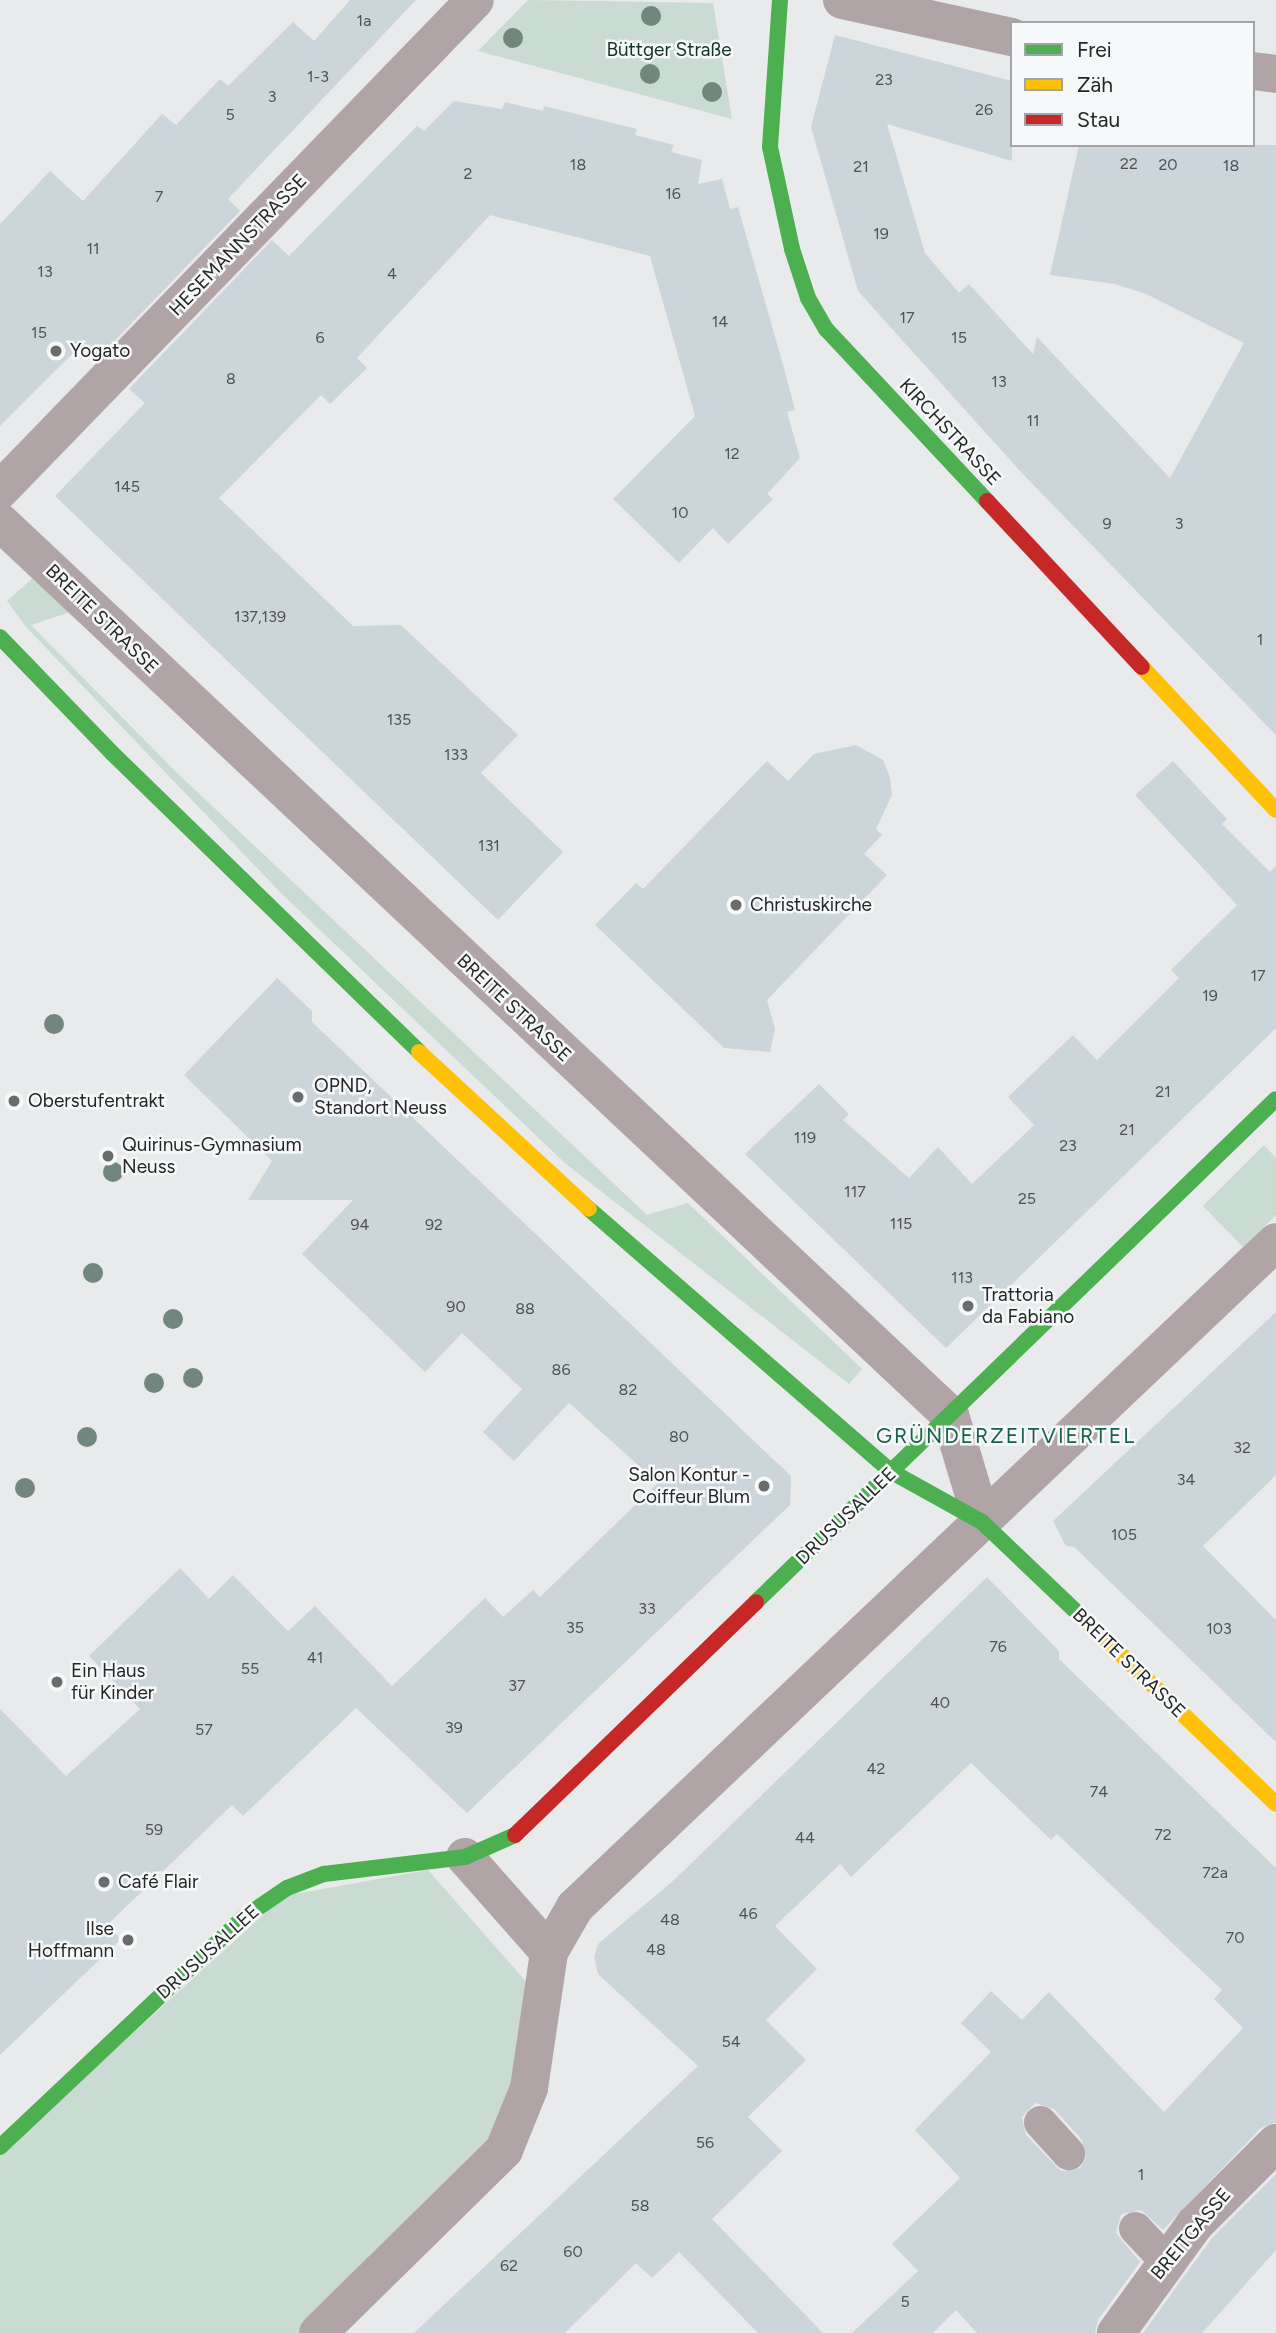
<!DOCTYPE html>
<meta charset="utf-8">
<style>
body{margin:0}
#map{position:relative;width:1276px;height:2333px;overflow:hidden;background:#e9eaeb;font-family:Figtree,sans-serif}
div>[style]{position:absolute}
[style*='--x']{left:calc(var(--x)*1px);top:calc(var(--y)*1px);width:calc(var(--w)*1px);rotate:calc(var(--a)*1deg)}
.green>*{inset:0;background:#c9dbd2}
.building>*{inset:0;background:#ccd5da}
.lane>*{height:33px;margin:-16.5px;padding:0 16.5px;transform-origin:16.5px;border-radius:16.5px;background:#b1a4a6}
.street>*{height:38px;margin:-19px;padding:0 19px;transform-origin:19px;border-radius:19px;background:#b1a4a6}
.fast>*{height:16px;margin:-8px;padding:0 8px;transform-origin:8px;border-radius:8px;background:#4caf50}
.slow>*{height:16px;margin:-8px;padding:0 8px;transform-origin:8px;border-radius:8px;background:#ffc107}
.jam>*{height:16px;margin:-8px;padding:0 8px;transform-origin:8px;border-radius:8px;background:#c62828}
.trees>*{width:20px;height:20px;margin:-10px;border-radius:50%;background:#71867d}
.dots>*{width:19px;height:19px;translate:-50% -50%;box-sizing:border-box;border:4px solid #f6f8f9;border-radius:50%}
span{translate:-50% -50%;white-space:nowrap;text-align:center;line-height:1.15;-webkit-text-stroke:5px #f6f8f9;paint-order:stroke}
.number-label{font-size:16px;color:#4f5253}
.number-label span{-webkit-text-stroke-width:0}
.park-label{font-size:19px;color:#0e3423}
.street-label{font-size:19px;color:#252626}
.poi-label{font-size:19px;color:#252626}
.left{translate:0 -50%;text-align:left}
.right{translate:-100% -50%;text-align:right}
.neighbourhood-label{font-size:21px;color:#17624b;letter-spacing:2px}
.legend{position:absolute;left:1010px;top:21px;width:245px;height:126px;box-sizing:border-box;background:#f6f8f9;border:2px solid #a2a4a5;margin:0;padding:9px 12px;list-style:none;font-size:21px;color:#252626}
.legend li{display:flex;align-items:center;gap:14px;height:35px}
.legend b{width:35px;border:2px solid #a2a4a5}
</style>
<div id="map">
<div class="green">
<div style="clip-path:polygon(528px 0,713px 3px,732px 119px,478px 51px)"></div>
<div style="clip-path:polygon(34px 577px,70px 612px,31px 625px,175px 771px,647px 1215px,688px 1203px,862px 1369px,849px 1384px,566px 1164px,282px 894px,27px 628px,7px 601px)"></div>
<div style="clip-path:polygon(1264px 1145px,1276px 1158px,1276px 1215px,1243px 1247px,1203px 1206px)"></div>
<div style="clip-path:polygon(428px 1870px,536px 1993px,511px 2127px,312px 2333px,0 2333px,0 2154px,284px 1896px)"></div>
</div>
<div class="building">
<div style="clip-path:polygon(350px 0,416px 0,228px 199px,240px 211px,96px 360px,80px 346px,0 426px,0 224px,50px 171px,83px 201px,162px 114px,176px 125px,220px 79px,228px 86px,293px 22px,314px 41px)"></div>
<div style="clip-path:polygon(835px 35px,1012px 81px,1012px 161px,887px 124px,925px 253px,959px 293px,969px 284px,1033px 354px,1037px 337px,1170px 478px,1244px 343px,1146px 294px,1115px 284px,1050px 275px,1079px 145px,1276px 145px,1276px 735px,1020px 471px,858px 291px,811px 127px)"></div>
<div style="clip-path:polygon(454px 101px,502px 109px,505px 102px,543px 111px,544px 106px,637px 129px,635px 135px,674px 145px,671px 152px,702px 160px,698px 184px,722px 179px,730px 209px,738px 207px,785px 372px,795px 410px,787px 412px,800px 458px,767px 494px,773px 499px,728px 544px,713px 528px,679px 563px,613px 499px,695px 416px,650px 256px,490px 215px,357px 358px,367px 368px,330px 404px,321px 395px,219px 498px,353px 626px,401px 625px,518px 735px,481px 773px,563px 852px,498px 920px,55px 496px,145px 403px,129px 389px,272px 240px,289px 256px,417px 126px,424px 131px)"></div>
<div style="clip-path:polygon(856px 745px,883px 760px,890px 777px,892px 795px,876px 829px,882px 835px,864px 854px,887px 875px,767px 1000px,775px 1029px,770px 1052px,724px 1048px,595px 925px,636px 883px,643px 889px,767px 761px,788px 781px,814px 754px)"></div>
<div style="clip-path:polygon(1173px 761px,1227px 819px,1222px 824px,1270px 872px,1276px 866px,1276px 1028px,946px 1348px,745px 1154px,819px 1084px,849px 1114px,843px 1120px,909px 1178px,938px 1147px,972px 1184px,1034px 1125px,1008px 1097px,1073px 1035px,1097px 1060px,1179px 978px,1171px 970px,1237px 905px,1135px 795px)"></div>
<div style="clip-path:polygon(277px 978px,312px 1011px,312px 1022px,791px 1476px,790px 1505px,467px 1813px,356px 1708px,243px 1816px,232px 1805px,107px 1925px,121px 1939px,0 2055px,0 1709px,66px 1776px,140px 1709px,89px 1656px,180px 1568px,209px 1599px,233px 1575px,288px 1631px,315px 1606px,392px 1686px,485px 1598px,503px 1617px,533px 1590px,540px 1597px,658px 1483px,569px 1403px,514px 1461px,483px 1432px,522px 1389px,462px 1333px,425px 1372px,302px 1254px,353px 1200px,248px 1200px,272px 1161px,184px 1075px)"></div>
<div style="clip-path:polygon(1276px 1312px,1276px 1475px,1203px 1546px,1276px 1620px,1276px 1742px,1074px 1547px,1066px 1546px,1053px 1521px)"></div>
<div style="clip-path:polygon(evenodd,987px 1577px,1059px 1651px,1059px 1659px,1276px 1868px,1276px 2122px,1261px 2128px,1163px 2230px,1141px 2210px,1121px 2214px,1116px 2233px,1140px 2262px,1098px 2320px,1095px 2333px,977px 2333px,956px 2310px,933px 2333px,852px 2333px,918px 2271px,892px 2244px,960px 2178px,915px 2130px,991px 2052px,961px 2023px,991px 1991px,1022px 2020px,1049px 1992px,1164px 2112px,1243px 2028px,1214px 1999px,1222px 1990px,1057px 1834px,1051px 1840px,971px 1763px,851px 1877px,840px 1864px,775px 1926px,817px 1969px,766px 2020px,806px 2060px,748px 2117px,782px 2151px,712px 2219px,823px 2333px,758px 2333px,679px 2252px,652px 2278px,636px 2263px,565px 2333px,414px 2333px,698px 2066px,598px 1974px,594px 1957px,598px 1944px,674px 1880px,987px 1577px,1035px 2103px,1054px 2109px,1082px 2140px,1086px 2158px,1080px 2168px,1061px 2171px,1026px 2135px,1022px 2117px,1035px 2103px)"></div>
<div style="clip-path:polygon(1276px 2174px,1276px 2250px,1202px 2333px,1143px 2333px,1212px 2238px)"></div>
</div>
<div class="lane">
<div style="--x:1040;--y:2122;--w:42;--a:47.9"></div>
<div style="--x:1135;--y:2228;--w:44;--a:46.8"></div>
</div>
<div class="street">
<div style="--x:842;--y:0;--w:174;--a:12.3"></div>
<div style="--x:1253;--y:71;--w:23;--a:7"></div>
<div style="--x:0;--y:490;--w:682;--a:-45.89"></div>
<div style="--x:0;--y:522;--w:1304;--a:43.23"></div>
<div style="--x:950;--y:1415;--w:112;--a:73.3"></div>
<div style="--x:465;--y:1857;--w:127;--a:48.5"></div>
<div style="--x:318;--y:2333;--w:261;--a:-44.5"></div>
<div style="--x:504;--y:2150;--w:67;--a:-68"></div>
<div style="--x:529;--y:2088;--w:137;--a:-81.6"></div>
<div style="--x:549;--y:1952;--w:52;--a:-60"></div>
<div style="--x:575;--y:1907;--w:966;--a:-43.49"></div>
<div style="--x:1116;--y:2333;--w:135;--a:-54.1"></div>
<div style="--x:1195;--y:2224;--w:115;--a:-45"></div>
</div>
<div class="fast">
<div style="--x:780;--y:0;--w:147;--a:93.9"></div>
<div style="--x:770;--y:147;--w:104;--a:77.8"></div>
<div style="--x:792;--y:249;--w:52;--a:71.9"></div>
<div style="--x:808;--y:298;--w:36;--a:60"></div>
<div style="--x:826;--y:329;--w:236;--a:46.9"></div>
<div style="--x:0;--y:637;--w:161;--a:46"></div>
<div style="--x:112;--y:753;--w:429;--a:44.2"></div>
<div style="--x:589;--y:1209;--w:401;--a:41"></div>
<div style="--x:892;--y:1472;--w:103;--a:29.1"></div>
<div style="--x:982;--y:1522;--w:145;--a:43.6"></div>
<div style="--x:756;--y:1602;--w:723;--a:-44.05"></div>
<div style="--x:0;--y:2147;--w:334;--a:-43.3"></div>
<div style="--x:243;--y:1918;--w:53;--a:-34.3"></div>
<div style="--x:287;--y:1888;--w:40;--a:-21"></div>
<div style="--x:324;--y:1874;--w:142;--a:-6.9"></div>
<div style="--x:465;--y:1857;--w:55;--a:-23.7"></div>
</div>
<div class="slow">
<div style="--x:1142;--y:667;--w:196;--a:46.9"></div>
<div style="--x:419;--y:1052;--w:231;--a:42.7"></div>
<div style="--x:1087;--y:1622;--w:262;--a:43.9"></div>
</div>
<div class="jam">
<div style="--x:987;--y:501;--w:227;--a:47"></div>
<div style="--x:515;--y:1835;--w:335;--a:-44"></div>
</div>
<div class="trees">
<div style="left:651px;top:16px"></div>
<div style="left:513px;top:38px"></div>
<div style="left:650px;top:74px"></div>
<div style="left:712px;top:92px"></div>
<div style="left:54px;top:1024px"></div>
<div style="left:113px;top:1172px"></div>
<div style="left:93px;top:1273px"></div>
<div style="left:173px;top:1319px"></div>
<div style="left:193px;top:1378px"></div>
<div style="left:154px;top:1383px"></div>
<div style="left:87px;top:1437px"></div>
<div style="left:25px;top:1488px"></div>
</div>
<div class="dots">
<div style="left:56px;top:351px;background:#6a6b6b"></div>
<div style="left:736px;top:905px;background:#6a6b6b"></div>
<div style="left:298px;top:1097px;background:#6a6b6b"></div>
<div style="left:14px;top:1101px;background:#6a6b6b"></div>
<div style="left:108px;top:1156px;background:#6a6b6b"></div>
<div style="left:968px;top:1306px;background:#6a6b6b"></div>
<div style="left:764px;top:1486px;background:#6a6b6b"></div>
<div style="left:57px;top:1682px;background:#6a6b6b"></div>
<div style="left:104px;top:1882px;background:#6a6b6b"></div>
<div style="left:128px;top:1940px;background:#6a6b6b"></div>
</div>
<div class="number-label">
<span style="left:364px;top:21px">1a</span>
<span style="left:318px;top:77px">1-3</span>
<span style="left:884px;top:80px">23</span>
<span style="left:272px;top:97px">3</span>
<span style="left:984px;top:110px">26</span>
<span style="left:230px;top:115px">5</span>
<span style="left:1129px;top:164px">22</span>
<span style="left:578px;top:165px">18</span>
<span style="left:1168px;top:165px">20</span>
<span style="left:1231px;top:166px">18</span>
<span style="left:861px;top:167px">21</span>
<span style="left:468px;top:174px">2</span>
<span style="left:673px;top:194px">16</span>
<span style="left:159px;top:197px">7</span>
<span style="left:881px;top:234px">19</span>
<span style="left:93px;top:249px">11</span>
<span style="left:45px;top:272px">13</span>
<span style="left:392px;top:274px">4</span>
<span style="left:907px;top:318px">17</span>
<span style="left:720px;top:322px">14</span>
<span style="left:39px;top:333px">15</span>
<span style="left:320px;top:338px">6</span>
<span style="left:959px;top:338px">15</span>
<span style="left:231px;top:379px">8</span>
<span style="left:999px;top:382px">13</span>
<span style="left:1033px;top:421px">11</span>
<span style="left:732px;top:454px">12</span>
<span style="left:127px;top:487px">145</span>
<span style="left:680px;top:513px">10</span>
<span style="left:1107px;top:524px">9</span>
<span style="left:1179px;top:524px">3</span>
<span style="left:260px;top:617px">137,139</span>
<span style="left:1260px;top:640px">1</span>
<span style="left:399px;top:720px">135</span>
<span style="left:456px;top:755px">133</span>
<span style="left:489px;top:846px">131</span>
<span style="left:1258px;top:976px">17</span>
<span style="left:1210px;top:996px">19</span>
<span style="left:1163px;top:1092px">21</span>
<span style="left:1127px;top:1130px">21</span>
<span style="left:805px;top:1138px">119</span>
<span style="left:1068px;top:1146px">23</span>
<span style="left:855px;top:1192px">117</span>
<span style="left:1027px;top:1199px">25</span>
<span style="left:901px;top:1224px">115</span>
<span style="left:360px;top:1225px">94</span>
<span style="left:434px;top:1225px">92</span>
<span style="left:962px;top:1278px">113</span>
<span style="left:456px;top:1307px">90</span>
<span style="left:525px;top:1309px">88</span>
<span style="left:561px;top:1370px">86</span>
<span style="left:628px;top:1390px">82</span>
<span style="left:679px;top:1437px">80</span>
<span style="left:1242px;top:1448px">32</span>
<span style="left:1186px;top:1480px">34</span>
<span style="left:1124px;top:1535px">105</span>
<span style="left:647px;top:1609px">33</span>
<span style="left:575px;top:1628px">35</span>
<span style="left:1219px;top:1629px">103</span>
<span style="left:998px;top:1647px">76</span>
<span style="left:315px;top:1658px">41</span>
<span style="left:250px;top:1669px">55</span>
<span style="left:517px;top:1686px">37</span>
<span style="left:940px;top:1703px">40</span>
<span style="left:454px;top:1728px">39</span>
<span style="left:204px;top:1730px">57</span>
<span style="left:876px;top:1769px">42</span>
<span style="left:1099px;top:1792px">74</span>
<span style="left:154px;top:1830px">59</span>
<span style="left:1163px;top:1835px">72</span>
<span style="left:805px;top:1838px">44</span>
<span style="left:1215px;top:1873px">72a</span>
<span style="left:748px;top:1914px">46</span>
<span style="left:670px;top:1920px">48</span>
<span style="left:1235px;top:1938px">70</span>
<span style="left:656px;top:1950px">48</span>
<span style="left:731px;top:2042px">54</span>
<span style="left:705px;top:2143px">56</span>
<span style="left:1141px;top:2175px">1</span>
<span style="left:640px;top:2206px">58</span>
<span style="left:573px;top:2252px">60</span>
<span style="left:509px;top:2266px">62</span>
<span style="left:905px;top:2302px">5</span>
</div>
<div class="park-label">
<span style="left:669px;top:50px">Büttger Straße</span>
</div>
<div class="street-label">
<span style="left:238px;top:245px;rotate:-46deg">HESEMANNSTRASSE</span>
<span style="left:950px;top:432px;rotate:47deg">KIRCHSTRASSE</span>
<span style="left:102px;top:619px;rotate:44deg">BREITE STRASSE</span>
<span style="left:514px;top:1008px;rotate:43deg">BREITE STRASSE</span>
<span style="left:846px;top:1516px;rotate:-44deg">DRUSUSALLEE</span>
<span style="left:1129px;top:1663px;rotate:44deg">BREITE STRASSE</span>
<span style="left:208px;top:1952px;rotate:-42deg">DRUSUSALLEE</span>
<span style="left:1191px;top:2234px;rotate:-50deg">BREITGASSE</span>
</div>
<div class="poi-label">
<span class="left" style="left:70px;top:351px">Yogato</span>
<span class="left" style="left:750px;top:905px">Christuskirche</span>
<span class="left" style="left:314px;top:1097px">OPND,<br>Standort Neuss</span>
<span class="left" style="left:28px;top:1101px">Oberstufentrakt</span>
<span class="left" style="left:122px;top:1156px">Quirinus-Gymnasium<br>Neuss</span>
<span class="left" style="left:982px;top:1306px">Trattoria<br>da Fabiano</span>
<span class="right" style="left:750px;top:1486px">Salon Kontur -<br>Coiffeur Blum</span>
<span class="left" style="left:71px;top:1682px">Ein Haus<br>für Kinder</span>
<span class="left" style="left:118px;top:1882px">Café Flair</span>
<span class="right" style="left:114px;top:1940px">Ilse<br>Hoffmann</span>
</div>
<div class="neighbourhood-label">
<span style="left:1006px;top:1436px">GRÜNDERZEITVIERTEL</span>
</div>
<ul class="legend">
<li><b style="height:9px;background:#4caf50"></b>Frei</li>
<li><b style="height:9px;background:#ffc107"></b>Zäh</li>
<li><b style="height:9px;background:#c62828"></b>Stau</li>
</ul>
</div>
